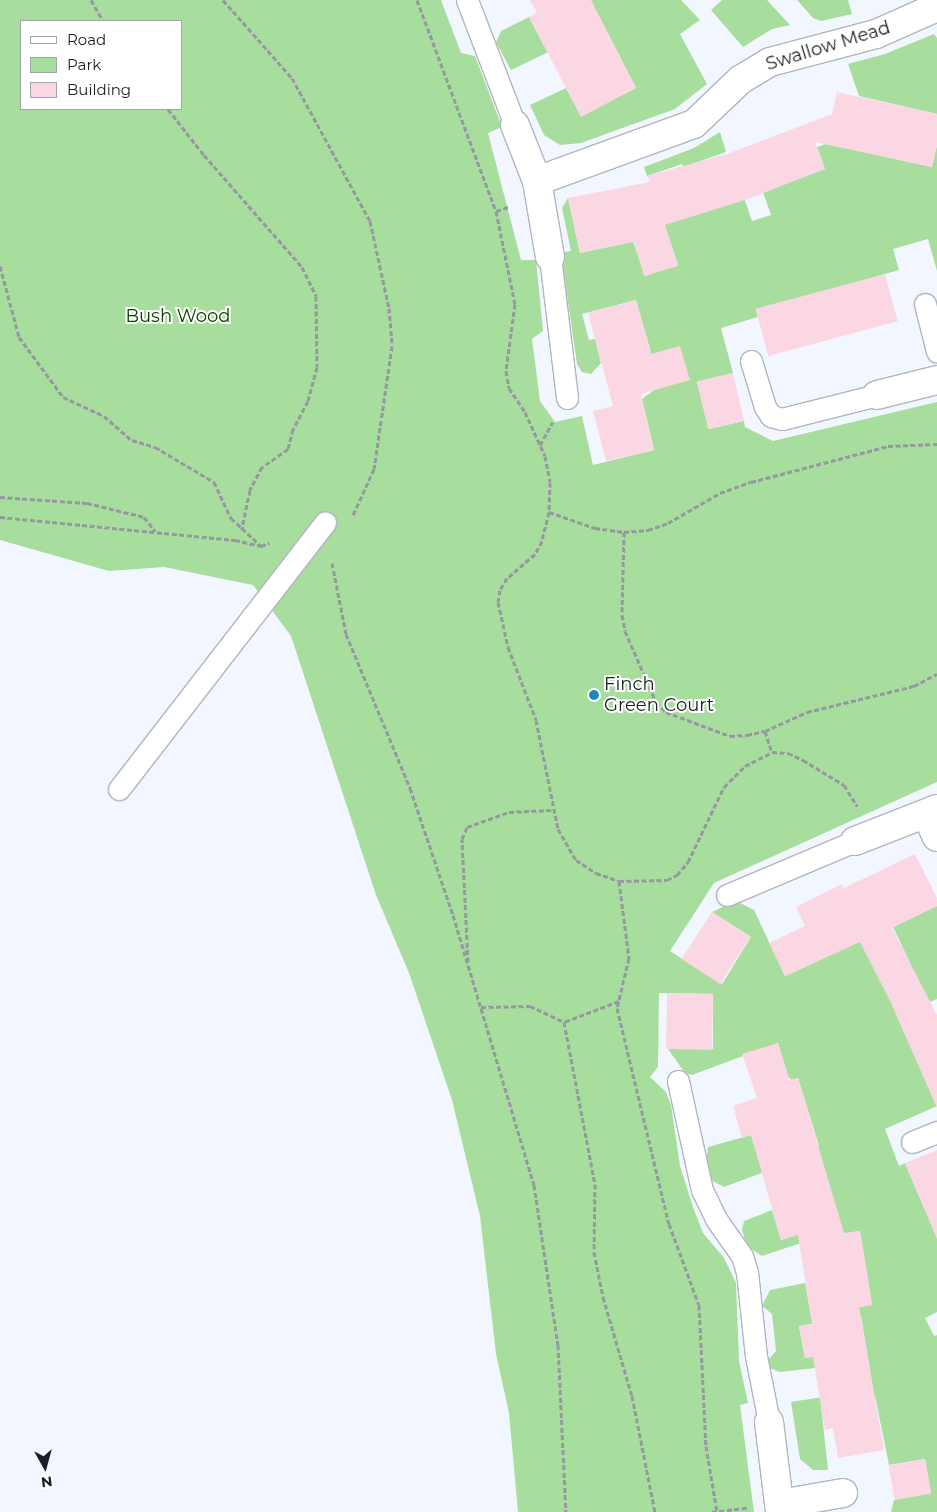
<!DOCTYPE html>
<style>
body{margin:0}
#map{position:relative;width:937px;height:1512px;overflow:hidden;background:#f2f7ff;font-family:Montserrat,sans-serif}
div>[style]{position:absolute}
[style*='--x']{left:calc(var(--x)*1px);top:calc(var(--y)*1px);width:calc(var(--w)*1px);rotate:calc(var(--a)*1deg)}
.green>*{inset:0;background:#a8de9d}
.building>*{inset:0;background:#fbd7e3;transform-origin:0 0}
.path>*{height:3px;margin-top:-1.5px;transform-origin:0;background:repeating-linear-gradient(90deg,#95989f 0 5px,transparent 0 7.5px)}
.roads{filter:drop-shadow(1px 0 #b0b6bf) drop-shadow(-1px 0 #b0b6bf) drop-shadow(0 1px #b0b6bf) drop-shadow(0 -1px #b0b6bf)}
.lane>*{height:21px;margin:-10.5px;padding:0 10.5px;transform-origin:10.5px;border-radius:10.5px;background:#fff}
.street>*{height:28px;margin:-14px;padding:0 14px;transform-origin:14px;border-radius:14px;background:#fff}
.dots>*{width:14px;height:14px;translate:-50% -50%;box-sizing:border-box;border:2px solid #fff;border-radius:50%}
span{translate:-50% -50%;white-space:nowrap;text-align:center;line-height:1.15;-webkit-text-stroke:4px #fff;paint-order:stroke}
.street-label{font-size:18px;color:#1b1d21}
.park-label{font-size:18px;color:#0c4300}
.poi-label{font-size:18px;color:#1b1d21}
.left{translate:0 -50%;text-align:left}
.legend{position:absolute;left:20px;top:20px;width:162px;height:90px;box-sizing:border-box;background:#fff;border:1px solid #a4a5a6;margin:0;padding:6px 9px;list-style:none;font-size:15px;color:#1b1d21}
.legend li{display:flex;align-items:center;gap:10px;height:25px}
.legend b{width:25px;border:1px solid #a4a5a6}
.north{position:absolute;left:20px;top:1442px;width:50px;height:50px;-webkit-text-stroke:4px #fff;paint-order:stroke;rotate:173deg;font-size:14px;font-weight:700;line-height:20px;text-align:center;color:#1b1d21}
.north::after{content:'';display:block;margin:auto;width:18px;height:22px;background:#1b1d21;clip-path:polygon(50% 0,100% 100%,50% 72%,0 100%)}
</style>
<div id="map">
<div class="green">
<div style="clip-path:polygon(evenodd,0 0,441px 0,461px 53px,475px 56px,502px 127px,488px 133px,521px 260px,536px 260px,543px 331px,532px 339px,540px 401px,555px 422px,582px 416px,593px 465px,654px 450px,642px 399px,654px 390px,650px 349px,636px 300px,582px 314px,589px 340px,595px 339px,601px 363px,591px 374px,582px 372px,577px 364px,561px 253px,571px 251px,562px 208px,568px 198px,580px 253px,633px 241px,645px 276px,678px 265px,664px 223px,698px 210px,682px 164px,647px 176px,644px 167px,694px 148px,720px 132px,726px 152px,692px 164px,740px 186px,752px 221px,771px 215px,763px 192px,825px 169px,817px 147px,826px 144px,932px 167px,937px 145px,937px 271px,928px 239px,893px 249px,899px 270px,756px 311px,758px 317px,721px 328px,733px 373px,697px 382px,709px 429px,744px 421px,745px 427px,773px 441px,937px 402px,937px 782px,714px 883px,670px 951px,722px 984px,751px 937px,712px 912px,736px 901px,754px 910px,785px 976px,816px 962px,856px 933px,880px 980px,911px 965px,893px 927px,937px 906px,937px 999px,897px 1016px,937px 1106px,885px 1129px,899px 1166px,905px 1163px,924px 1208px,937px 1203px,937px 1312px,925px 1318px,934px 1336px,937px 1335px,937px 1512px,891px 1512px,894px 1500px,931px 1493px,925px 1459px,889px 1465px,875px 1396px,821px 1405px,828px 1470px,813px 1470px,800px 1459px,791px 1402px,873px 1389px,861px 1316px,799px 1326px,805px 1358px,822px 1355px,824px 1367px,780px 1372px,769px 1368px,767px 1361px,776px 1351px,772px 1314px,762px 1306px,770px 1290px,805px 1283px,811px 1315px,872px 1305px,860px 1231px,816px 1238px,762px 1256px,747px 1246px,742px 1230px,744px 1221px,772px 1210px,781px 1240px,841px 1222px,769px 1170px,724px 1187px,711px 1180px,706px 1162px,708px 1147px,751px 1135px,760px 1163px,819px 1146px,798px 1078px,791px 1080px,788px 1076px,778px 1043px,692px 1075px,685px 1073px,668px 1049px,713px 1049px,713px 994px,659px 993px,658px 1067px,650px 1077px,666px 1092px,671px 1105px,680px 1166px,693px 1207px,703px 1233px,724px 1258px,736px 1283px,739px 1361px,748px 1403px,740px 1405px,754px 1512px,518px 1512px,509px 1413px,496px 1354px,480px 1216px,452px 1100px,409px 973px,376px 895px,291px 636px,253px 585px,164px 567px,109px 571px,0 540px,0 0,21px 21px,181px 21px,181px 109px,21px 109px,21px 21px)"></div>
<div style="clip-path:polygon(590px 0,681px 0,700px 20px,680px 34px,707px 84px,675px 109px,581px 143px,560px 145px,544px 135px,530px 105px,566px 88px,581px 116px,636px 88px,602px 22px,563px 45px,511px 70px,496px 42px,501px 31px,529px 17px,544px 46px)"></div>
<div style="clip-path:polygon(722px 0,767px 0,790px 25px,772px 29px,743px 47px,711px 10px)"></div>
<div style="clip-path:polygon(797px 0,848px 0,852px 14px,821px 21px,813px 18px)"></div>
<div style="clip-path:polygon(934px 34px,937px 38px,937px 114px,859px 96px,848px 64px,885px 54px)"></div>
</div>
<div class="building">
<div style="clip-path:polygon(530px 0,591px 0,636px 88px,581px 117px,529px 17px,537px 13px)"></div>
<div style="clip-path:polygon(837px 92px,937px 114px,937px 145px,932px 167px,815px 142px,825px 169px,745px 200px,665px 225px,678px 266px,644px 276px,634px 242px,580px 253px,568px 198px,650px 182px,647px 176px,727px 154px,832px 114px)"></div>
<div style="left:885px;top:274px;width:49px;height:134px;rotate:75deg"></div>
<div style="clip-path:polygon(636px 300px,651px 354px,680px 346px,690px 380px,641px 394px,654px 450px,606px 461px,593px 411px,613px 406px,588px 313px)"></div>
<div style="left:733px;top:373px;width:49px;height:37px;rotate:77deg"></div>
<div style="clip-path:polygon(915px 854px,937px 898px,937px 906px,892px 928px,937px 1015px,937px 1108px,891px 1003px,860px 942px,785px 976px,769px 943px,805px 926px,796px 907px,842px 884px,844px 888px)"></div>
<div style="left:712px;top:912px;width:46px;height:56px;rotate:33deg"></div>
<div style="left:667px;top:993px;width:46px;height:56px;rotate:1deg"></div>
<div style="clip-path:polygon(778px 1043px,789px 1080px,798px 1078px,844px 1233px,860px 1231px,872px 1305px,859px 1307px,884px 1450px,838px 1458px,833px 1428px,825px 1430px,813px 1357px,805px 1358px,799px 1326px,812px 1324px,798px 1235px,781px 1240px,751px 1135px,742px 1138px,733px 1106px,757px 1098px,742px 1054px)"></div>
<div style="clip-path:polygon(937px 1150px,937px 1239px,905px 1163px)"></div>
<div style="left:925px;top:1459px;width:35px;height:37px;rotate:80deg"></div>
</div>
<div class="path">
<div style="--x:91;--y:0;--w:24;--a:60"></div>
<div style="--x:223;--y:0;--w:104;--a:48.5"></div>
<div style="--x:292;--y:78;--w:163;--a:61.4"></div>
<div style="--x:370;--y:221;--w:89;--a:77.7"></div>
<div style="--x:389;--y:308;--w:38;--a:85"></div>
<div style="--x:392;--y:346;--w:124;--a:98.3"></div>
<div style="--x:374;--y:469;--w:51;--a:114.5"></div>
<div style="--x:417;--y:0;--w:225;--a:69.5"></div>
<div style="--x:496;--y:211;--w:95;--a:78.5"></div>
<div style="--x:515;--y:304;--w:68;--a:97.7"></div>
<div style="--x:506;--y:371;--w:17;--a:80"></div>
<div style="--x:509;--y:388;--w:29;--a:56"></div>
<div style="--x:525;--y:412;--w:48;--a:65.6"></div>
<div style="--x:545;--y:456;--w:26;--a:79"></div>
<div style="--x:550;--y:482;--w:30;--a:92"></div>
<div style="--x:549;--y:512;--w:30;--a:104"></div>
<div style="--x:542;--y:541;--w:15;--a:118"></div>
<div style="--x:535;--y:554;--w:37;--a:139"></div>
<div style="--x:507;--y:578;--w:14;--a:120"></div>
<div style="--x:500;--y:590;--w:12;--a:99"></div>
<div style="--x:498;--y:602;--w:46;--a:77.5"></div>
<div style="--x:508;--y:647;--w:78;--a:69"></div>
<div style="--x:536;--y:720;--w:111;--a:78.6"></div>
<div style="--x:558;--y:829;--w:36;--a:60"></div>
<div style="--x:576;--y:860;--w:24;--a:33"></div>
<div style="--x:596;--y:873;--w:24;--a:19"></div>
<div style="--x:619;--y:881;--w:48;--a:-1.2"></div>
<div style="--x:667;--y:880;--w:11;--a:-27"></div>
<div style="--x:677;--y:875;--w:17;--a:-50"></div>
<div style="--x:688;--y:862;--w:83;--a:-64.4"></div>
<div style="--x:724;--y:787;--w:30;--a:-45"></div>
<div style="--x:745;--y:766;--w:30;--a:-27"></div>
<div style="--x:772;--y:752;--w:16;--a:4"></div>
<div style="--x:788;--y:753;--w:17;--a:25"></div>
<div style="--x:803;--y:760;--w:48;--a:31.4"></div>
<div style="--x:844;--y:785;--w:25;--a:58"></div>
<div style="--x:168;--y:109;--w:58;--a:52"></div>
<div style="--x:204;--y:155;--w:149;--a:48.8"></div>
<div style="--x:302;--y:267;--w:32;--a:64"></div>
<div style="--x:316;--y:296;--w:71;--a:89.2"></div>
<div style="--x:317;--y:367;--w:35;--a:105"></div>
<div style="--x:308;--y:401;--w:32;--a:118"></div>
<div style="--x:293;--y:429;--w:21;--a:104"></div>
<div style="--x:288;--y:449;--w:32;--a:145"></div>
<div style="--x:262;--y:467;--w:26;--a:118"></div>
<div style="--x:250;--y:490;--w:40;--a:102"></div>
<div style="--x:496;--y:211;--w:13;--a:-18"></div>
<div style="--x:0;--y:266;--w:73;--a:75"></div>
<div style="--x:19;--y:337;--w:74;--a:53.7"></div>
<div style="--x:63;--y:397;--w:45;--a:24.9"></div>
<div style="--x:104;--y:416;--w:37;--a:41"></div>
<div style="--x:132;--y:440;--w:24;--a:17"></div>
<div style="--x:155;--y:447;--w:69;--a:30.7"></div>
<div style="--x:214;--y:482;--w:40;--a:65"></div>
<div style="--x:231;--y:518;--w:40;--a:43"></div>
<div style="--x:540;--y:445;--w:26;--a:-61"></div>
<div style="--x:0;--y:497;--w:87;--a:3.9"></div>
<div style="--x:87;--y:503;--w:59;--a:13.8"></div>
<div style="--x:144;--y:517;--w:18;--a:52"></div>
<div style="--x:549;--y:512;--w:49;--a:19.2"></div>
<div style="--x:595;--y:528;--w:29;--a:8"></div>
<div style="--x:624;--y:532;--w:24;--a:-5"></div>
<div style="--x:648;--y:530;--w:21;--a:-19"></div>
<div style="--x:668;--y:523;--w:60;--a:-30"></div>
<div style="--x:720;--y:493;--w:33;--a:-20"></div>
<div style="--x:751;--y:482;--w:142;--a:-14.7"></div>
<div style="--x:888;--y:446;--w:49;--a:-2.3"></div>
<div style="--x:0;--y:517;--w:236;--a:5.6"></div>
<div style="--x:235;--y:540;--w:27;--a:13"></div>
<div style="--x:261;--y:546;--w:9;--a:-21"></div>
<div style="--x:624;--y:532;--w:83;--a:91.4"></div>
<div style="--x:622;--y:615;--w:16;--a:79"></div>
<div style="--x:625;--y:631;--w:77;--a:66.4"></div>
<div style="--x:656;--y:702;--w:14;--a:45"></div>
<div style="--x:666;--y:712;--w:68;--a:20.6"></div>
<div style="--x:730;--y:736;--w:17;--a:-3"></div>
<div style="--x:747;--y:735;--w:18;--a:-13"></div>
<div style="--x:765;--y:731;--w:46;--a:-24.3"></div>
<div style="--x:807;--y:712;--w:110;--a:-13.7"></div>
<div style="--x:914;--y:686;--w:26;--a:-28"></div>
<div style="--x:332;--y:563;--w:72;--a:78.8"></div>
<div style="--x:346;--y:634;--w:167;--a:67.4"></div>
<div style="--x:410;--y:788;--w:134;--a:71.3"></div>
<div style="--x:453;--y:915;--w:282;--a:73.3"></div>
<div style="--x:534;--y:1185;--w:162;--a:81.5"></div>
<div style="--x:558;--y:1345;--w:167;--a:87.3"></div>
<div style="--x:765;--y:731;--w:22;--a:72"></div>
<div style="--x:619;--y:881;--w:78;--a:82.6"></div>
<div style="--x:629;--y:958;--w:51;--a:103.5"></div>
<div style="--x:617;--y:1008;--w:222;--a:76.5"></div>
<div style="--x:669;--y:1224;--w:86;--a:69.7"></div>
<div style="--x:699;--y:1305;--w:141;--a:87.2"></div>
<div style="--x:706;--y:1446;--w:67;--a:80.5"></div>
<div style="--x:468;--y:962;--w:123;--a:-92.8"></div>
<div style="--x:462;--y:839;--w:13;--a:-67"></div>
<div style="--x:467;--y:827;--w:45;--a:-19.7"></div>
<div style="--x:509;--y:812;--w:43;--a:-2.7"></div>
<div style="--x:619;--y:1001;--w:59;--a:159.1"></div>
<div style="--x:564;--y:1022;--w:165;--a:79.2"></div>
<div style="--x:595;--y:1184;--w:68;--a:90.8"></div>
<div style="--x:594;--y:1252;--w:46;--a:78.7"></div>
<div style="--x:603;--y:1297;--w:103;--a:73.7"></div>
<div style="--x:632;--y:1396;--w:118;--a:78.8"></div>
<div style="--x:481;--y:1007;--w:49;--a:-1.2"></div>
<div style="--x:530;--y:1006;--w:38;--a:25"></div>
<div style="--x:712;--y:1512;--w:35;--a:-7"></div>
</div>
<div class="roads">
<div class="lane">
<div style="--x:467;--y:0;--w:134;--a:69"></div>
<div style="--x:550;--y:257;--w:142;--a:83.1"></div>
<div style="--x:925;--y:304;--w:49;--a:75.7"></div>
<div style="--x:751;--y:361;--w:48;--a:73.1"></div>
<div style="--x:765;--y:407;--w:11;--a:56"></div>
<div style="--x:771;--y:416;--w:11;--a:15"></div>
<div style="--x:782;--y:419;--w:98;--a:-14.2"></div>
<div style="--x:119;--y:789;--w:337;--a:-52.3"></div>
<div style="--x:727;--y:895;--w:139;--a:-22.9"></div>
<div style="--x:678;--y:1081;--w:112;--a:77.6"></div>
<div style="--x:702;--y:1190;--w:32;--a:64"></div>
<div style="--x:716;--y:1219;--w:45;--a:54.9"></div>
<div style="--x:742;--y:1256;--w:17;--a:73"></div>
<div style="--x:747;--y:1272;--w:84;--a:83.9"></div>
<div style="--x:756;--y:1356;--w:67;--a:78.9"></div>
<div style="--x:912;--y:1142;--w:27;--a:-22"></div>
</div>
<div class="street">
<div style="--x:515;--y:125;--w:60;--a:68.6"></div>
<div style="--x:537;--y:181;--w:77;--a:80.3"></div>
<div style="--x:537;--y:181;--w:167;--a:-20"></div>
<div style="--x:694;--y:124;--w:64;--a:-43.7"></div>
<div style="--x:740;--y:80;--w:35;--a:-31"></div>
<div style="--x:770;--y:62;--w:110;--a:-14.8"></div>
<div style="--x:876;--y:34;--w:67;--a:-23.9"></div>
<div style="--x:877;--y:395;--w:62;--a:-14"></div>
<div style="--x:927;--y:815;--w:24;--a:66"></div>
<div style="--x:855;--y:841;--w:88;--a:-21.3"></div>
<div style="--x:769;--y:1422;--w:91;--a:83"></div>
<div style="--x:780;--y:1504;--w:64;--a:-9.9"></div>
</div>
</div>
<div class="dots">
<div style="left:594px;top:695px;background:#1f8bb1"></div>
</div>
<div class="street-label">
<span style="left:828px;top:46px;rotate:-17deg">Swallow Mead</span>
</div>
<div class="park-label">
<span style="left:178px;top:316px">Bush Wood</span>
</div>
<div class="poi-label">
<span class="left" style="left:604px;top:695px">Finch<br>Green Court</span>
</div>
<ul class="legend">
<li><b style="height:6px;background:#fff"></b>Road</li>
<li><b style="height:14px;background:#a8de9d"></b>Park</li>
<li><b style="height:14px;background:#fbd7e3"></b>Building</li>
</ul>
<div class="north">N</div>
</div>
